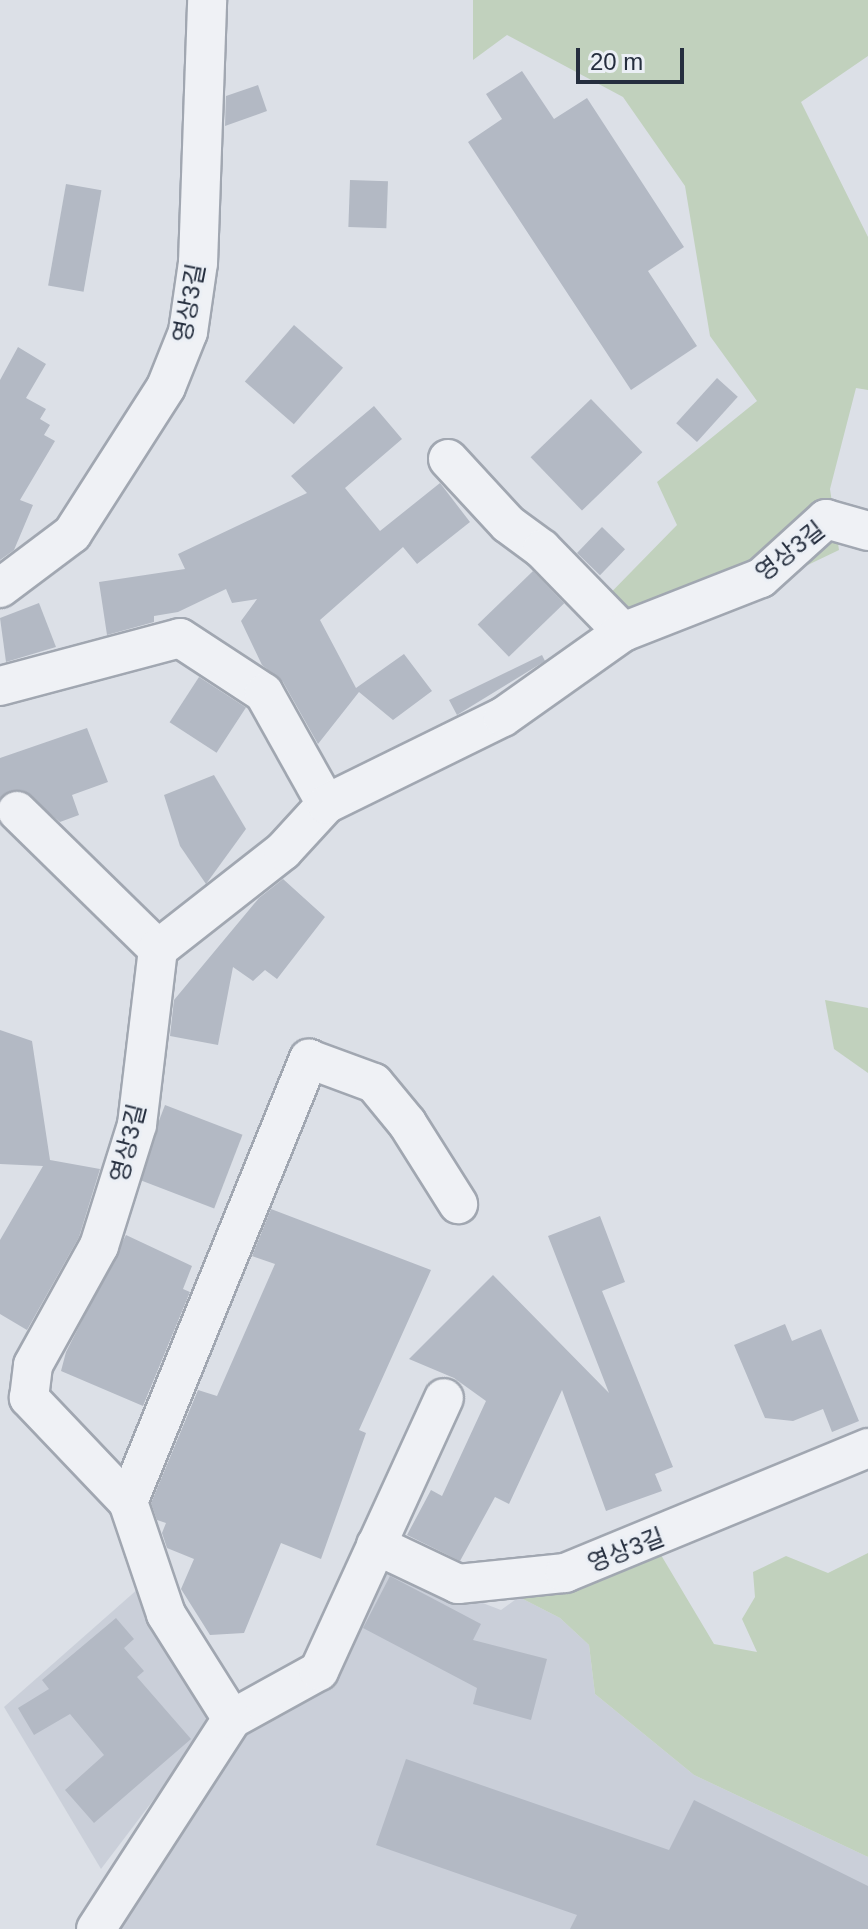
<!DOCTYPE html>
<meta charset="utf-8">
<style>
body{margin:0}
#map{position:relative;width:868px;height:1929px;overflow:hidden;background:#dce0e7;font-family:Helvetica,"Noto Sans KR",sans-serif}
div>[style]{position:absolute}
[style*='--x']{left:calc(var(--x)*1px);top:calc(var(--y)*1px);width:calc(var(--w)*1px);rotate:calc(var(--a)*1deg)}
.built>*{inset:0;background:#cacfd9}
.green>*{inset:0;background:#c1d1bd}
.building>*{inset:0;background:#b3b9c4;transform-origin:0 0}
.roads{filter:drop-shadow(2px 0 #a1a7b1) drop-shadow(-2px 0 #a1a7b1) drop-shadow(0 2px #a1a7b1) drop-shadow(0 -2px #a1a7b1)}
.minor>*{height:38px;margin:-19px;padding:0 19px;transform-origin:19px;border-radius:19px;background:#eff1f5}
span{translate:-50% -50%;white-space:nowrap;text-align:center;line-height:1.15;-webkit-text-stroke:6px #ebeff5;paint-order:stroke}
.street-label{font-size:24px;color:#252e3e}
.scale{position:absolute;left:576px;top:48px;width:108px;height:36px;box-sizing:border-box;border:4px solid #252e3e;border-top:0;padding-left:10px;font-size:24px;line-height:28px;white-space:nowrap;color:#252e3e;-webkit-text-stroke:6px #ebeff5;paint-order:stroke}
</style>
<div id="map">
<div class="built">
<div style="clip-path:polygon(385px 1566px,501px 1610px,519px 1597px,560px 1618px,589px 1645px,595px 1694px,694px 1775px,868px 1857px,868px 1929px,118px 1929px,251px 1728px,336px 1681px)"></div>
<div style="clip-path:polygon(139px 1588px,214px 1720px,101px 1869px,4px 1707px)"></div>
</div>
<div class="green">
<div style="clip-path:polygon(473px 0,868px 0,868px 56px,801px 102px,868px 237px,868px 390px,856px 388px,830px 489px,839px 550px,637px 647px,588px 616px,677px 525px,657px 482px,757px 401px,710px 336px,685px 186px,623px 97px,507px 35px,473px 60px)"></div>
<div style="clip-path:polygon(825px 1000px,868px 1008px,868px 1073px,834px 1049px)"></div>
<div style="clip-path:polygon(658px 1550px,714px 1644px,757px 1652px,742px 1619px,755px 1597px,753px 1572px,786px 1556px,828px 1573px,868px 1553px,868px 1857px,694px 1775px,595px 1694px,589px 1645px,560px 1618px,519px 1597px,617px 1572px)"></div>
</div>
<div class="building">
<div style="clip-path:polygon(522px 71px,554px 119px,587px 98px,684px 247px,648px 271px,697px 346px,631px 390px,468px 142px,502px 119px,486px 94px)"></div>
<div style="clip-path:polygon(258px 85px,267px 111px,225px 126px,226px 96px)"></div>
<div style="left:350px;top:180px;width:38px;height:47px;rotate:2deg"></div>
<div style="left:66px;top:184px;width:36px;height:103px;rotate:10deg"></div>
<div style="left:294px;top:325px;width:65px;height:75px;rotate:41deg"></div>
<div style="clip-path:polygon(18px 347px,46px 364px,26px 398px,46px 409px,40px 419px,50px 425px,44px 435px,55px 441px,20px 500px,33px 505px,14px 550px,0 560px,0 380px)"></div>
<div style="left:717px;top:378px;width:28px;height:61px;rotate:42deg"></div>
<div style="left:591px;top:399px;width:74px;height:84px;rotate:46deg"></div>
<div style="clip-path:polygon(374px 406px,402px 439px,345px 488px,380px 531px,440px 483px,470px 522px,417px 564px,403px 547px,320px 620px,356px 688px,404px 654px,432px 691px,393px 720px,359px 692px,318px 744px,283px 682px,262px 665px,241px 621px,257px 599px,232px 603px,226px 589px,178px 612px,154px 616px,154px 622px,107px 635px,99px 582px,185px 569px,178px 554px,307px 493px,291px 476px)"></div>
<div style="left:602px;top:527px;width:32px;height:36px;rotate:44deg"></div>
<div style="left:533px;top:571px;width:45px;height:77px;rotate:46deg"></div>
<div style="clip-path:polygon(39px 603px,56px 647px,6px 662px,0 618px)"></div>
<div style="clip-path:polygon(542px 655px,545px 661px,457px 715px,449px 700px)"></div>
<div style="left:199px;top:677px;width:56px;height:54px;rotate:33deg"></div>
<div style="clip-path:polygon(87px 728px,108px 782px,72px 795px,79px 815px,60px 822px,22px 790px,0 798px,0 758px)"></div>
<div style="clip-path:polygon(214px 775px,246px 829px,206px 884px,180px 846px,164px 795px)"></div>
<div style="clip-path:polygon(283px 879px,325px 917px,277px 979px,265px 970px,253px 981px,233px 967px,218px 1045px,170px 1036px,174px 1000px,259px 898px)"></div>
<div style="clip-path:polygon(0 1030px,32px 1041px,50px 1160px,100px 1169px,79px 1237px,27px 1330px,0 1314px,0 1240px,43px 1166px,0 1164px)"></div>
<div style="left:165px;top:1105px;width:83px;height:79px;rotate:21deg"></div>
<div style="clip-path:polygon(271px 1209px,431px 1270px,359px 1430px,366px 1433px,321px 1559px,281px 1543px,244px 1633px,210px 1635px,181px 1589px,194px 1559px,167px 1548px,162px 1533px,166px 1523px,157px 1520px,151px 1503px,198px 1390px,217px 1396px,275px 1264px,252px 1256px)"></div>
<div style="clip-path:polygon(600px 1216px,625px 1282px,602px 1291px,673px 1467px,655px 1474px,662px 1491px,606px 1511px,562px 1390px,509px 1504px,495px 1497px,460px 1561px,407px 1535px,431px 1490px,442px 1496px,486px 1401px,454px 1378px,409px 1359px,493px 1275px,609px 1393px,548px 1236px)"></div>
<div style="clip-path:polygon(126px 1235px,192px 1266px,183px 1289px,190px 1292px,143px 1406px,61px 1371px,66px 1352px)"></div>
<div style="clip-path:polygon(785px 1324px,792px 1341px,821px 1329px,859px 1421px,832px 1432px,823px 1409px,793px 1421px,765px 1418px,734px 1345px)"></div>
<div style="clip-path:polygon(390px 1576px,481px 1624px,473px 1640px,547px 1659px,531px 1720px,473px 1704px,477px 1688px,363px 1628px)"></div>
<div style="clip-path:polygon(116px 1618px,134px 1639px,124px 1648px,144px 1671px,137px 1677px,191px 1739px,94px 1823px,65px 1790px,104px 1755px,70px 1714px,34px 1735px,18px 1708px,49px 1689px,42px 1680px)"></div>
<div style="clip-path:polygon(406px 1759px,669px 1850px,694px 1800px,868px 1886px,868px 1929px,570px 1929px,577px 1915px,376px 1845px)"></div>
</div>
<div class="roads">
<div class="minor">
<div style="--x:448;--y:459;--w:88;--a:47.3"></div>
<div style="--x:508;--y:524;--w:42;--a:36.3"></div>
<div style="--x:542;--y:549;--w:116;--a:45.7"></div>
<div style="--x:0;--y:588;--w:90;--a:-36.9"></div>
<div style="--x:72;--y:534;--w:174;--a:-57.4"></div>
<div style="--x:166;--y:387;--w:59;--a:-68.2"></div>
<div style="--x:188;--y:332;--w:70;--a:-81.8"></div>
<div style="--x:198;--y:263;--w:263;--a:-88"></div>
<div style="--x:0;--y:686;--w:186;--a:-14.9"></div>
<div style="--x:180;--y:638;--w:100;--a:33.2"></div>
<div style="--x:264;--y:693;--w:127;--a:60.8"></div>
<div style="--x:17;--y:811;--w:197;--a:44.4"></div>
<div style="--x:128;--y:1502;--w:479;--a:-67.8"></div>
<div style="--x:309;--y:1059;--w:69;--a:20.3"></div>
<div style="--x:374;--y:1083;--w:52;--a:50.5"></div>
<div style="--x:407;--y:1123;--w:96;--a:57.8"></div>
<div style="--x:376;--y:1545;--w:91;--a:25.4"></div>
<div style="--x:458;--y:1584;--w:108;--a:-5.9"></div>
<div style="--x:565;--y:1573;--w:328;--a:-22.4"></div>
<div style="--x:232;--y:1719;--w:99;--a:-28.9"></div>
<div style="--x:319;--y:1671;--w:300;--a:-65.4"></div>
<div style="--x:96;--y:1929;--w:250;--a:-57.1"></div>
<div style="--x:232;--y:1719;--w:124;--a:-122.2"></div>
<div style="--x:166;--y:1614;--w:118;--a:-108.7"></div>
<div style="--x:128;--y:1502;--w:144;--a:-133.6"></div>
<div style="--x:29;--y:1398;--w:33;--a:-83"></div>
<div style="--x:33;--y:1365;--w:136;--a:-61"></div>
<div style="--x:99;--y:1246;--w:127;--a:-72.6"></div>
<div style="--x:137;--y:1125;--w:177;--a:-83.2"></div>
<div style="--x:158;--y:949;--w:159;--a:-38.1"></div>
<div style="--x:283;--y:851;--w:64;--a:-47.5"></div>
<div style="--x:326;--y:804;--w:197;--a:-26.2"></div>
<div style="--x:503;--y:717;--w:147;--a:-35.3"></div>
<div style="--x:623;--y:632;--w:148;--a:-21.4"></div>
<div style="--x:761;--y:578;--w:88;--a:-42.2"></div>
<div style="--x:826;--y:519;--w:44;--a:15.9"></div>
</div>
</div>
<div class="street-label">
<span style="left:189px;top:303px;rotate:-79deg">영상3길</span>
<span style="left:790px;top:551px;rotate:-38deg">영상3길</span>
<span style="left:128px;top:1143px;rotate:-76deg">영상3길</span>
<span style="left:626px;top:1550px;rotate:-21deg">영상3길</span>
</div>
<div class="scale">20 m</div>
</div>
